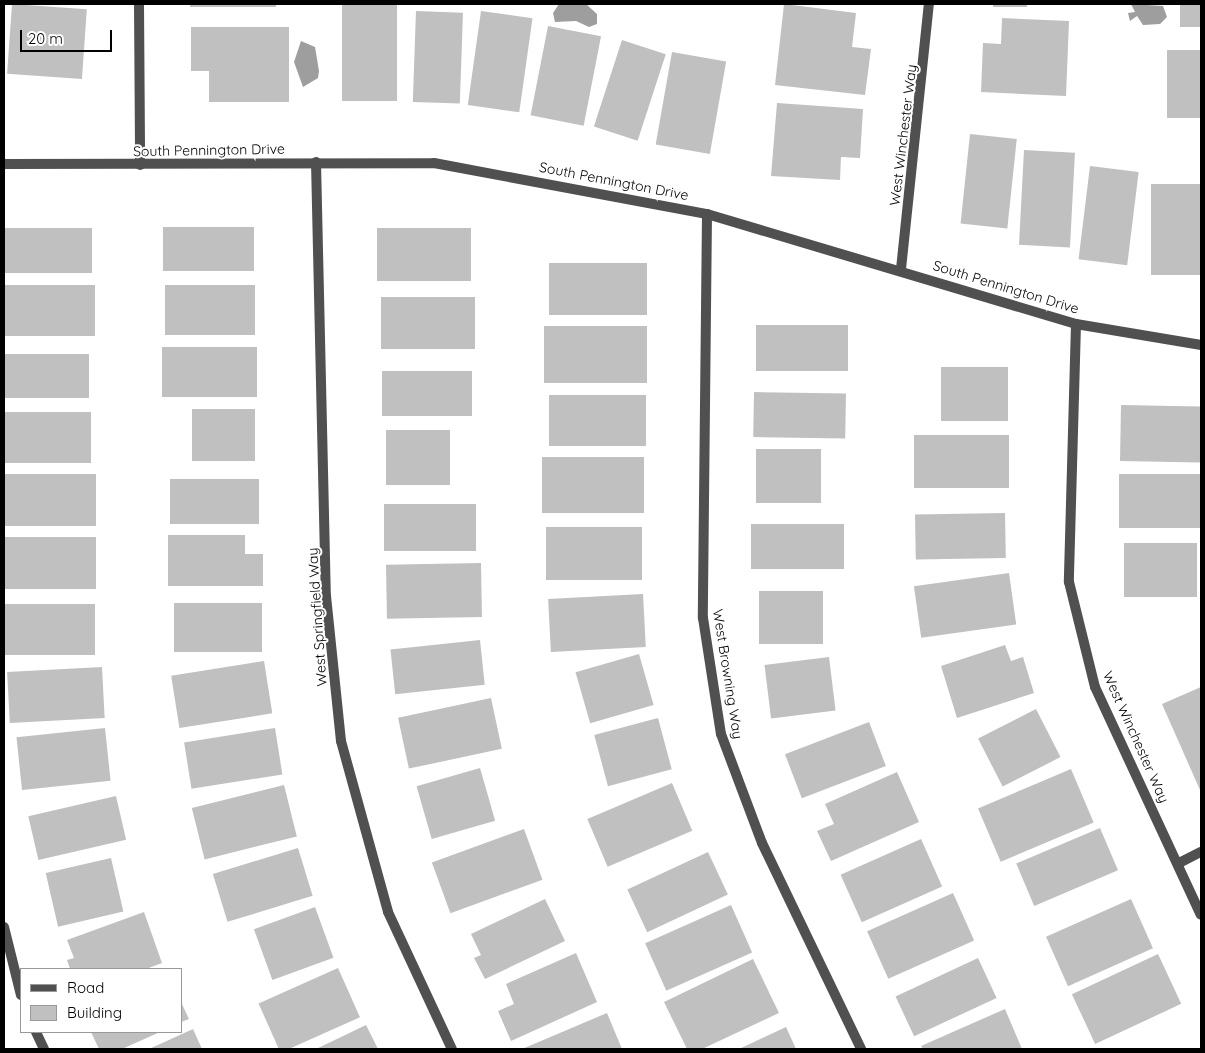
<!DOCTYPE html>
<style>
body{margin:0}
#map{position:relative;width:1205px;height:1053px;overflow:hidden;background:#fff;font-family:Quicksand,sans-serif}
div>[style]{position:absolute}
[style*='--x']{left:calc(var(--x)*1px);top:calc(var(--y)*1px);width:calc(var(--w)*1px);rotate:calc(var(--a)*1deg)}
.water>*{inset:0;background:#9e9e9e}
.building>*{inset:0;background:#c0c0c0;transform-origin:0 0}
.street>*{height:10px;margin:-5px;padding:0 5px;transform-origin:5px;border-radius:5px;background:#505050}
span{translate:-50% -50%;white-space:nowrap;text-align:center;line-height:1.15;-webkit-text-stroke:4px #fff;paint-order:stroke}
.street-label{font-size:14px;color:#000}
.frame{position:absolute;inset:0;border:5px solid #000;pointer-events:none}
.legend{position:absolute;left:20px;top:968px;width:162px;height:65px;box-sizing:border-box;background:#fff;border:1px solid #999;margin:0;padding:6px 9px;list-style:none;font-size:15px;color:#000}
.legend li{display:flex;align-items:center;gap:10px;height:25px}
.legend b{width:25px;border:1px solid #999}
.scale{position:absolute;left:20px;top:30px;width:92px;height:22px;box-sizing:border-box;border:2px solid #000;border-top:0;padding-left:6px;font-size:15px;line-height:18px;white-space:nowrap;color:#000;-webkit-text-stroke:4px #fff;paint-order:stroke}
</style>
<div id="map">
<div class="water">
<div style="clip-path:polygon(559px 4px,586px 4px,597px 14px,597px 24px,589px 27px,576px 21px,555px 22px,553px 13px)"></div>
<div style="clip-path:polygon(1131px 4px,1163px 6px,1167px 17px,1160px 24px,1143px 25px,1137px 16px,1130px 21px,1128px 13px,1135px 12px)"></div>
<div style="clip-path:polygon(301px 41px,315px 47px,319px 71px,318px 78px,303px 87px,294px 62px)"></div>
</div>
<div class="building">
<div style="left:12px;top:4px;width:75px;height:70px;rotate:4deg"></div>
<div style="left:190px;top:4px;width:86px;height:3px"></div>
<div style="clip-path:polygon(784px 4px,856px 13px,852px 47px,871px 49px,865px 95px,775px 85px)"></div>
<div style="left:993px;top:4px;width:34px;height:3px"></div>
<div style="left:1180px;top:4px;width:21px;height:23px"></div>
<div style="left:342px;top:5px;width:55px;height:96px"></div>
<div style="left:416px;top:11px;width:47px;height:91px;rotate:2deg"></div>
<div style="left:481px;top:11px;width:52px;height:95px;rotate:8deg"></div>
<div style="clip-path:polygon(1002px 18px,1069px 21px,1066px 96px,981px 92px,983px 43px,1001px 44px)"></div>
<div style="left:548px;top:26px;width:54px;height:91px;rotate:11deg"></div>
<div style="clip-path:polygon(191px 27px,289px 27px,289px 102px,209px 102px,209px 71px,191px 71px)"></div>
<div style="left:622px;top:40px;width:46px;height:91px;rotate:18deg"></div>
<div style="left:1167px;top:50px;width:34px;height:68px"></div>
<div style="left:672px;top:52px;width:55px;height:94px;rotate:10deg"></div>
<div style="clip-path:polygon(777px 103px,863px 109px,860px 158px,841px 157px,840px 180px,771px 176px)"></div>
<div style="left:970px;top:134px;width:47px;height:90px;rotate:6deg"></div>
<div style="left:1024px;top:150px;width:51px;height:95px;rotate:3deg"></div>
<div style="left:1090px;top:166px;width:49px;height:94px;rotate:7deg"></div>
<div style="left:1151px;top:184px;width:50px;height:91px"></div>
<div style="left:163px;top:227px;width:91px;height:44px"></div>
<div style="left:4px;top:228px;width:88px;height:45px"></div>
<div style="left:377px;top:228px;width:94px;height:53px"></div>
<div style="left:549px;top:263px;width:98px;height:52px"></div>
<div style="left:4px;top:285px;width:91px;height:51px"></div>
<div style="left:165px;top:285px;width:90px;height:50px"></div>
<div style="left:381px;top:297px;width:94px;height:52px"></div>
<div style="left:756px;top:325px;width:92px;height:46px"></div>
<div style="left:544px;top:326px;width:103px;height:57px"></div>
<div style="left:162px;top:347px;width:95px;height:50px"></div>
<div style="left:4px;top:354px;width:85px;height:44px"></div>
<div style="left:941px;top:367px;width:67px;height:54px"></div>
<div style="left:382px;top:371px;width:90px;height:45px"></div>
<div style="left:754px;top:392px;width:92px;height:45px;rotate:1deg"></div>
<div style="left:549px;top:395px;width:97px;height:51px"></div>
<div style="left:1121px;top:405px;width:80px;height:56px;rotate:1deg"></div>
<div style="left:192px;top:409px;width:63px;height:52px"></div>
<div style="left:4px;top:412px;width:87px;height:51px"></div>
<div style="left:386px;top:430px;width:64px;height:55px"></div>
<div style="left:914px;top:435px;width:95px;height:53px"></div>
<div style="left:756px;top:449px;width:65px;height:54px"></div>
<div style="left:542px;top:457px;width:102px;height:56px"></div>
<div style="left:4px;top:474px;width:92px;height:52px"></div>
<div style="left:1119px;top:474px;width:82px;height:54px"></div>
<div style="left:170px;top:479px;width:89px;height:45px"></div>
<div style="left:384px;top:504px;width:92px;height:47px"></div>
<div style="left:1005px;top:513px;width:45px;height:90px;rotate:89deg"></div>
<div style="left:751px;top:524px;width:93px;height:45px"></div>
<div style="left:546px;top:527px;width:96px;height:53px"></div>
<div style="clip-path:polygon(168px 535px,245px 535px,245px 554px,263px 554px,263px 586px,168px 586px)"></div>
<div style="left:4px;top:537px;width:92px;height:52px"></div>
<div style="left:1124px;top:543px;width:73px;height:54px"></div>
<div style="left:481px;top:563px;width:54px;height:95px;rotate:89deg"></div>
<div style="left:1009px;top:573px;width:52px;height:96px;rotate:82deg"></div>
<div style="left:759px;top:591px;width:64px;height:53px"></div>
<div style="left:643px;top:594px;width:53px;height:95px;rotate:87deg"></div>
<div style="left:174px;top:603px;width:88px;height:49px"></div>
<div style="left:4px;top:604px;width:91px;height:51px"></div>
<div style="left:480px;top:640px;width:45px;height:90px;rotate:84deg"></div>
<div style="clip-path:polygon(1005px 645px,1011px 661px,1023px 657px,1034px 693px,957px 718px,941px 666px)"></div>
<div style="left:639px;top:654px;width:53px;height:66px;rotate:74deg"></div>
<div style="left:829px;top:657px;width:54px;height:65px;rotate:83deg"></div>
<div style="left:264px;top:661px;width:53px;height:94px;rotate:81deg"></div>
<div style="left:102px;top:667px;width:51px;height:95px;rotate:87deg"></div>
<div style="clip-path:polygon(1201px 687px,1201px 789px,1200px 790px,1162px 704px)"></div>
<div style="left:491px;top:698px;width:52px;height:95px;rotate:78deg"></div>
<div style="left:1036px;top:709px;width:54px;height:65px;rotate:63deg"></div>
<div style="left:658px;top:718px;width:53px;height:66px;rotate:75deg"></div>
<div style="left:869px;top:722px;width:47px;height:90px;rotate:69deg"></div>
<div style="left:105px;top:728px;width:53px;height:89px;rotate:84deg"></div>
<div style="left:275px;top:728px;width:47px;height:92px;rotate:81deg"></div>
<div style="left:480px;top:768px;width:55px;height:66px;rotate:74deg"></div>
<div style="left:1071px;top:769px;width:58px;height:101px;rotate:67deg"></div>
<div style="clip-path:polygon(897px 772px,919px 822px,831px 861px,817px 831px,834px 824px,825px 804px)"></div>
<div style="left:672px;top:783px;width:52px;height:92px;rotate:67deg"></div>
<div style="left:284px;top:785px;width:53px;height:95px;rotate:76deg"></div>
<div style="left:116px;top:796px;width:45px;height:90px;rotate:77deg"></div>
<div style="left:1100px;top:828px;width:46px;height:91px;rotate:67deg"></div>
<div style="left:524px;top:829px;width:54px;height:98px;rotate:70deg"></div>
<div style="left:921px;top:839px;width:52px;height:88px;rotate:66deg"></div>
<div style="left:298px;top:848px;width:50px;height:89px;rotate:73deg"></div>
<div style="left:708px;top:852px;width:47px;height:89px;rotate:65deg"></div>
<div style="left:111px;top:858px;width:55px;height:67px;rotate:77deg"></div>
<div style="left:953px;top:893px;width:52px;height:94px;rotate:66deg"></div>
<div style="clip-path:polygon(545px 899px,565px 941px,485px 979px,474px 958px,481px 955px,471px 934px)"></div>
<div style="left:1131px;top:899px;width:54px;height:93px;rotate:66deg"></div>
<div style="left:731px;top:905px;width:52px;height:94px;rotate:66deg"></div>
<div style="left:315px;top:907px;width:54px;height:65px;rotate:70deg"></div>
<div style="clip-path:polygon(144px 912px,162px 963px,146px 969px,70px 969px,67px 960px,74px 958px,67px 940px)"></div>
<div style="clip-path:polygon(576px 953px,597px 1002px,511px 1041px,498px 1011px,514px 1004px,506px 984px)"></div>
<div style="left:1158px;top:954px;width:55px;height:95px;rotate:65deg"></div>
<div style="left:978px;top:958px;width:44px;height:91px;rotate:65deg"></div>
<div style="clip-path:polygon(753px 959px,779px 1013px,702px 1049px,687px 1049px,664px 1002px)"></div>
<div style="left:338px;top:968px;width:54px;height:87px;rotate:66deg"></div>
<div style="clip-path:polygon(181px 1002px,189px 1019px,181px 1022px)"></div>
<div style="clip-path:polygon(1005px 1009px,1022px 1049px,923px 1049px,921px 1046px)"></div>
<div style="clip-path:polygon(607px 1013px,622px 1049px,522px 1049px)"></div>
<div style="clip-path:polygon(366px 1025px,378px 1049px,316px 1049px)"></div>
<div style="clip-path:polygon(786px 1027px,796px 1049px,739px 1049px)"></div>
<div style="clip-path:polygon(193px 1029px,202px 1049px,149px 1049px)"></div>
<div style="clip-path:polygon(91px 1032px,160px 1032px,122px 1049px,99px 1049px)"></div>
</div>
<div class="street">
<div style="--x:139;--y:4;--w:161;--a:89.6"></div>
<div style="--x:316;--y:162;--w:434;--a:88.7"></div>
<div style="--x:326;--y:596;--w:146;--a:84.1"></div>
<div style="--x:341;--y:741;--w:177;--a:74.6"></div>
<div style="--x:388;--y:912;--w:151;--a:65"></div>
<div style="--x:4;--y:164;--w:430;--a:-0.1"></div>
<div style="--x:434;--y:163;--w:278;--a:10.6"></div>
<div style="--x:707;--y:214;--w:385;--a:16.6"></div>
<div style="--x:1076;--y:324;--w:127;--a:9.5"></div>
<div style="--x:707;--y:214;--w:404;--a:90.6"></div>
<div style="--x:703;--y:618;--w:117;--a:81.2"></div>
<div style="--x:721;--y:734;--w:116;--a:69.4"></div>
<div style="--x:762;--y:843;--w:229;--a:64.3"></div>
<div style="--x:901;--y:269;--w:266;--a:-84"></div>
<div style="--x:1076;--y:324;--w:258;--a:91.6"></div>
<div style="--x:1069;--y:582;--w:108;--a:76.1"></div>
<div style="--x:1095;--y:687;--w:251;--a:65.1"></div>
<div style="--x:1179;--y:863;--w:25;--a:-27"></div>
<div style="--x:4;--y:927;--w:70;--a:76"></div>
<div style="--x:36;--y:1032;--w:19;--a:65"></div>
</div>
<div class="street-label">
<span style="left:903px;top:135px;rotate:-83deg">West Winchester Way</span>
<span style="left:209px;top:150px;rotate:-1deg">South Pennington Drive</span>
<span style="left:614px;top:181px;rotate:11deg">South Pennington Drive</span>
<span style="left:1006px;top:287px;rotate:17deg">South Pennington Drive</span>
<span style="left:317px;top:617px;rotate:-94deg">West Springfield Way</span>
<span style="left:728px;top:674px;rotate:81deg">West Browning Way</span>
<span style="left:1136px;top:737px;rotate:66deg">West Winchester Way</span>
</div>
<div class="frame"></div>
<ul class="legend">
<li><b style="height:6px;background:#505050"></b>Road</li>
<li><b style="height:14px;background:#c0c0c0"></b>Building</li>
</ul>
<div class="scale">20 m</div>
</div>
